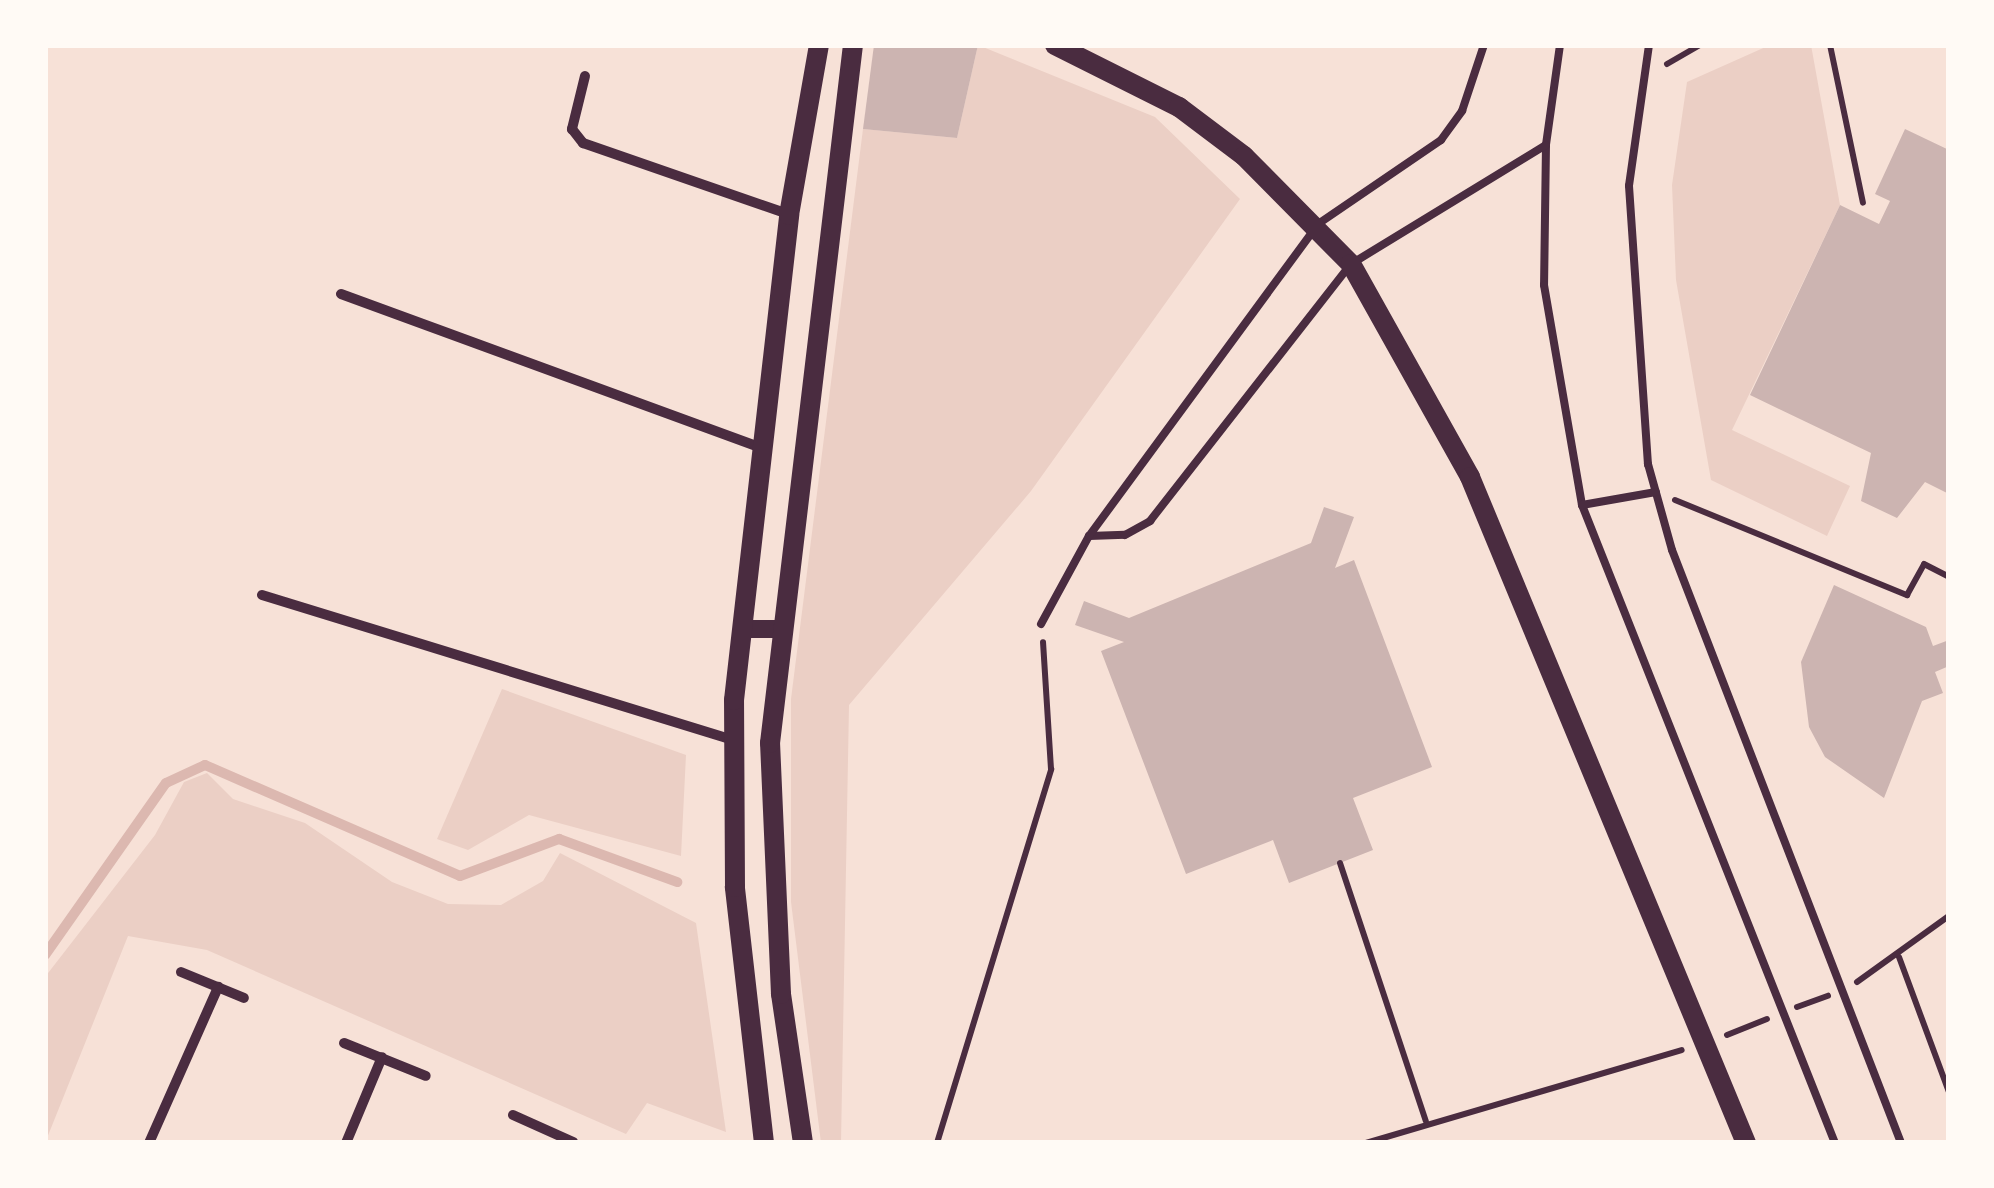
<!DOCTYPE html>
<style>
body{margin:0}
#map{position:relative;width:1994px;height:1188px;overflow:hidden;background:#f7e1d7;font-family:Cabin,sans-serif}
div>[style]{position:absolute}
[style*='--x']{left:calc(var(--x)*1px);top:calc(var(--y)*1px);width:calc(var(--w)*1px);rotate:calc(var(--a)*1deg)}
.green>*{inset:0;background:#ebcfc5}
.stream>*{height:10px;margin:-5px;padding:0 5px;transform-origin:5px;border-radius:5px;background:#dcb8b0}
.building>*{inset:0;background:#ccb4b1}
.path>*{height:6px;margin:-3px;padding:0 3px;transform-origin:3px;border-radius:3px;background:#4a2c40}
.service>*{height:8px;margin:-4px;padding:0 4px;transform-origin:4px;border-radius:4px;background:#4a2c40}
.minor>*{height:10px;margin:-5px;padding:0 5px;transform-origin:5px;border-radius:5px;background:#4a2c40}
.tertiary>*{height:18px;margin:-9px;padding:0 9px;transform-origin:9px;border-radius:9px;background:#4a2c40}
.secondary>*{height:20px;margin:-10px;padding:0 10px;transform-origin:10px;border-radius:10px;background:#4a2c40}
span{translate:-50% -50%;white-space:nowrap;text-align:center;line-height:1.15;-webkit-text-stroke:9px #fffaf5;paint-order:stroke}
.frame{position:absolute;inset:0;border:48px solid #fffaf5;pointer-events:none}
</style>
<div id="map">
<div class="green">
<div style="clip-path:polygon(978px 45px,1155px 117px,1240px 199px,1031px 491px,849px 705px,841px 1143px,821px 1143px,791px 902px,791px 699px,863px 129px,957px 138px)"></div>
<div style="clip-path:polygon(1770px 45px,1811px 45px,1840px 205px,1732px 430px,1850px 486px,1827px 536px,1711px 480px,1676px 280px,1672px 185px,1687px 82px)"></div>
<div style="clip-path:polygon(502px 689px,686px 755px,681px 856px,529px 815px,468px 850px,437px 839px)"></div>
<div style="clip-path:polygon(207px 773px,233px 799px,305px 823px,392px 882px,448px 904px,501px 905px,543px 881px,560px 853px,696px 923px,726px 1132px,647px 1103px,626px 1134px,207px 950px,128px 936px,45px 1143px,45px 977px,155px 835px,184px 782px)"></div>
</div>
<div class="stream">
<div style="--x:45;--y:955;--w:210;--a:-54.9"></div>
<div style="--x:166;--y:783;--w:43;--a:-24.8"></div>
<div style="--x:205;--y:765;--w:278;--a:23.5"></div>
<div style="--x:460;--y:876;--w:106;--a:-20.5"></div>
<div style="--x:559;--y:839;--w:126;--a:20"></div>
</div>
<div class="building">
<div style="clip-path:polygon(874px 45px,978px 45px,957px 138px,863px 129px)"></div>
<div style="clip-path:polygon(1905px 129px,1949px 150px,1949px 494px,1925px 482px,1897px 518px,1861px 501px,1871px 453px,1750px 395px,1840px 205px,1879px 224px,1890px 201px,1875px 194px)"></div>
<div style="clip-path:polygon(1324px 507px,1354px 517px,1335px 568px,1354px 560px,1432px 767px,1353px 798px,1373px 850px,1289px 883px,1273px 840px,1186px 874px,1101px 651px,1124px 642px,1075px 625px,1084px 601px,1129px 618px,1311px 543px)"></div>
<div style="clip-path:polygon(1834px 585px,1926px 627px,1933px 646px,1949px 640px,1949px 666px,1935px 672px,1943px 693px,1922px 701px,1884px 798px,1825px 757px,1809px 727px,1801px 662px)"></div>
</div>
<div class="path">
<div style="--x:1830;--y:45;--w:161;--a:78.2"></div>
<div style="--x:1667;--y:64;--w:38;--a:-30"></div>
<div style="--x:1675;--y:500;--w:251;--a:22.3"></div>
<div style="--x:1907;--y:595;--w:35;--a:-61"></div>
<div style="--x:1924;--y:564;--w:28;--a:27"></div>
<div style="--x:1340;--y:863;--w:272;--a:71.6"></div>
<div style="--x:1899;--y:957;--w:144;--a:69.7"></div>
<div style="--x:1857;--y:982;--w:113;--a:-35.7"></div>
<div style="--x:1797;--y:1007;--w:33;--a:-20"></div>
<div style="--x:1727;--y:1035;--w:43;--a:-21.8"></div>
<div style="--x:937;--y:1143;--w:391;--a:-73"></div>
<div style="--x:1051;--y:769;--w:127;--a:-93.6"></div>
<div style="--x:1366;--y:1143;--w:329;--a:-16.4"></div>
</div>
<div class="service">
<div style="--x:1560;--y:45;--w:101;--a:98"></div>
<div style="--x:1546;--y:145;--w:140;--a:90.8"></div>
<div style="--x:1544;--y:285;--w:223;--a:80.2"></div>
<div style="--x:1582;--y:505;--w:686;--a:68.37"></div>
<div style="--x:1649;--y:45;--w:142;--a:98.1"></div>
<div style="--x:1629;--y:186;--w:279;--a:86.1"></div>
<div style="--x:1648;--y:464;--w:89;--a:74.4"></div>
<div style="--x:1672;--y:550;--w:636;--a:68.88"></div>
<div style="--x:1582;--y:505;--w:75;--a:-10"></div>
<div style="--x:1089;--y:536;--w:36;--a:-2"></div>
<div style="--x:1125;--y:535;--w:29;--a:-29"></div>
<div style="--x:1150;--y:521;--w:326;--a:-52"></div>
<div style="--x:1351;--y:264;--w:228;--a:-31.4"></div>
<div style="--x:1041;--y:624;--w:100;--a:-61.4"></div>
<div style="--x:1089;--y:536;--w:387;--a:-53.7"></div>
<div style="--x:1318;--y:224;--w:149;--a:-34.3"></div>
<div style="--x:1441;--y:140;--w:36;--a:-54"></div>
<div style="--x:1462;--y:111;--w:70;--a:-71.6"></div>
</div>
<div class="minor">
<div style="--x:585;--y:76;--w:55;--a:103.8"></div>
<div style="--x:572;--y:129;--w:18;--a:52"></div>
<div style="--x:583;--y:143;--w:217;--a:19.1"></div>
<div style="--x:341;--y:294;--w:448;--a:20.1"></div>
<div style="--x:262;--y:595;--w:492;--a:17.1"></div>
<div style="--x:181;--y:972;--w:68;--a:22.4"></div>
<div style="--x:344;--y:1043;--w:88;--a:21.9"></div>
<div style="--x:513;--y:1115;--w:66;--a:24.2"></div>
<div style="--x:149;--y:1143;--w:171;--a:-66.1"></div>
<div style="--x:346;--y:1143;--w:93;--a:-67.3"></div>
</div>
<div class="tertiary">
<div style="--x:743;--y:629;--w:37;--a:0"></div>
</div>
<div class="secondary">
<div style="--x:1055;--y:45;--w:139;--a:26.6"></div>
<div style="--x:1179;--y:107;--w:81;--a:37"></div>
<div style="--x:1244;--y:156;--w:152;--a:45.3"></div>
<div style="--x:1351;--y:264;--w:244;--a:60.8"></div>
<div style="--x:1470;--y:477;--w:721;--a:67.49"></div>
<div style="--x:764;--y:1143;--w:258;--a:-96.5"></div>
<div style="--x:735;--y:887;--w:187;--a:-90.3"></div>
<div style="--x:734;--y:700;--w:488;--a:-83.5"></div>
<div style="--x:789;--y:215;--w:173;--a:-80"></div>
<div style="--x:803;--y:1143;--w:151;--a:-98.4"></div>
<div style="--x:781;--y:994;--w:251;--a:-92.5"></div>
<div style="--x:770;--y:743;--w:703;--a:-83.22"></div>
</div>
<div class="frame"></div>
</div>
